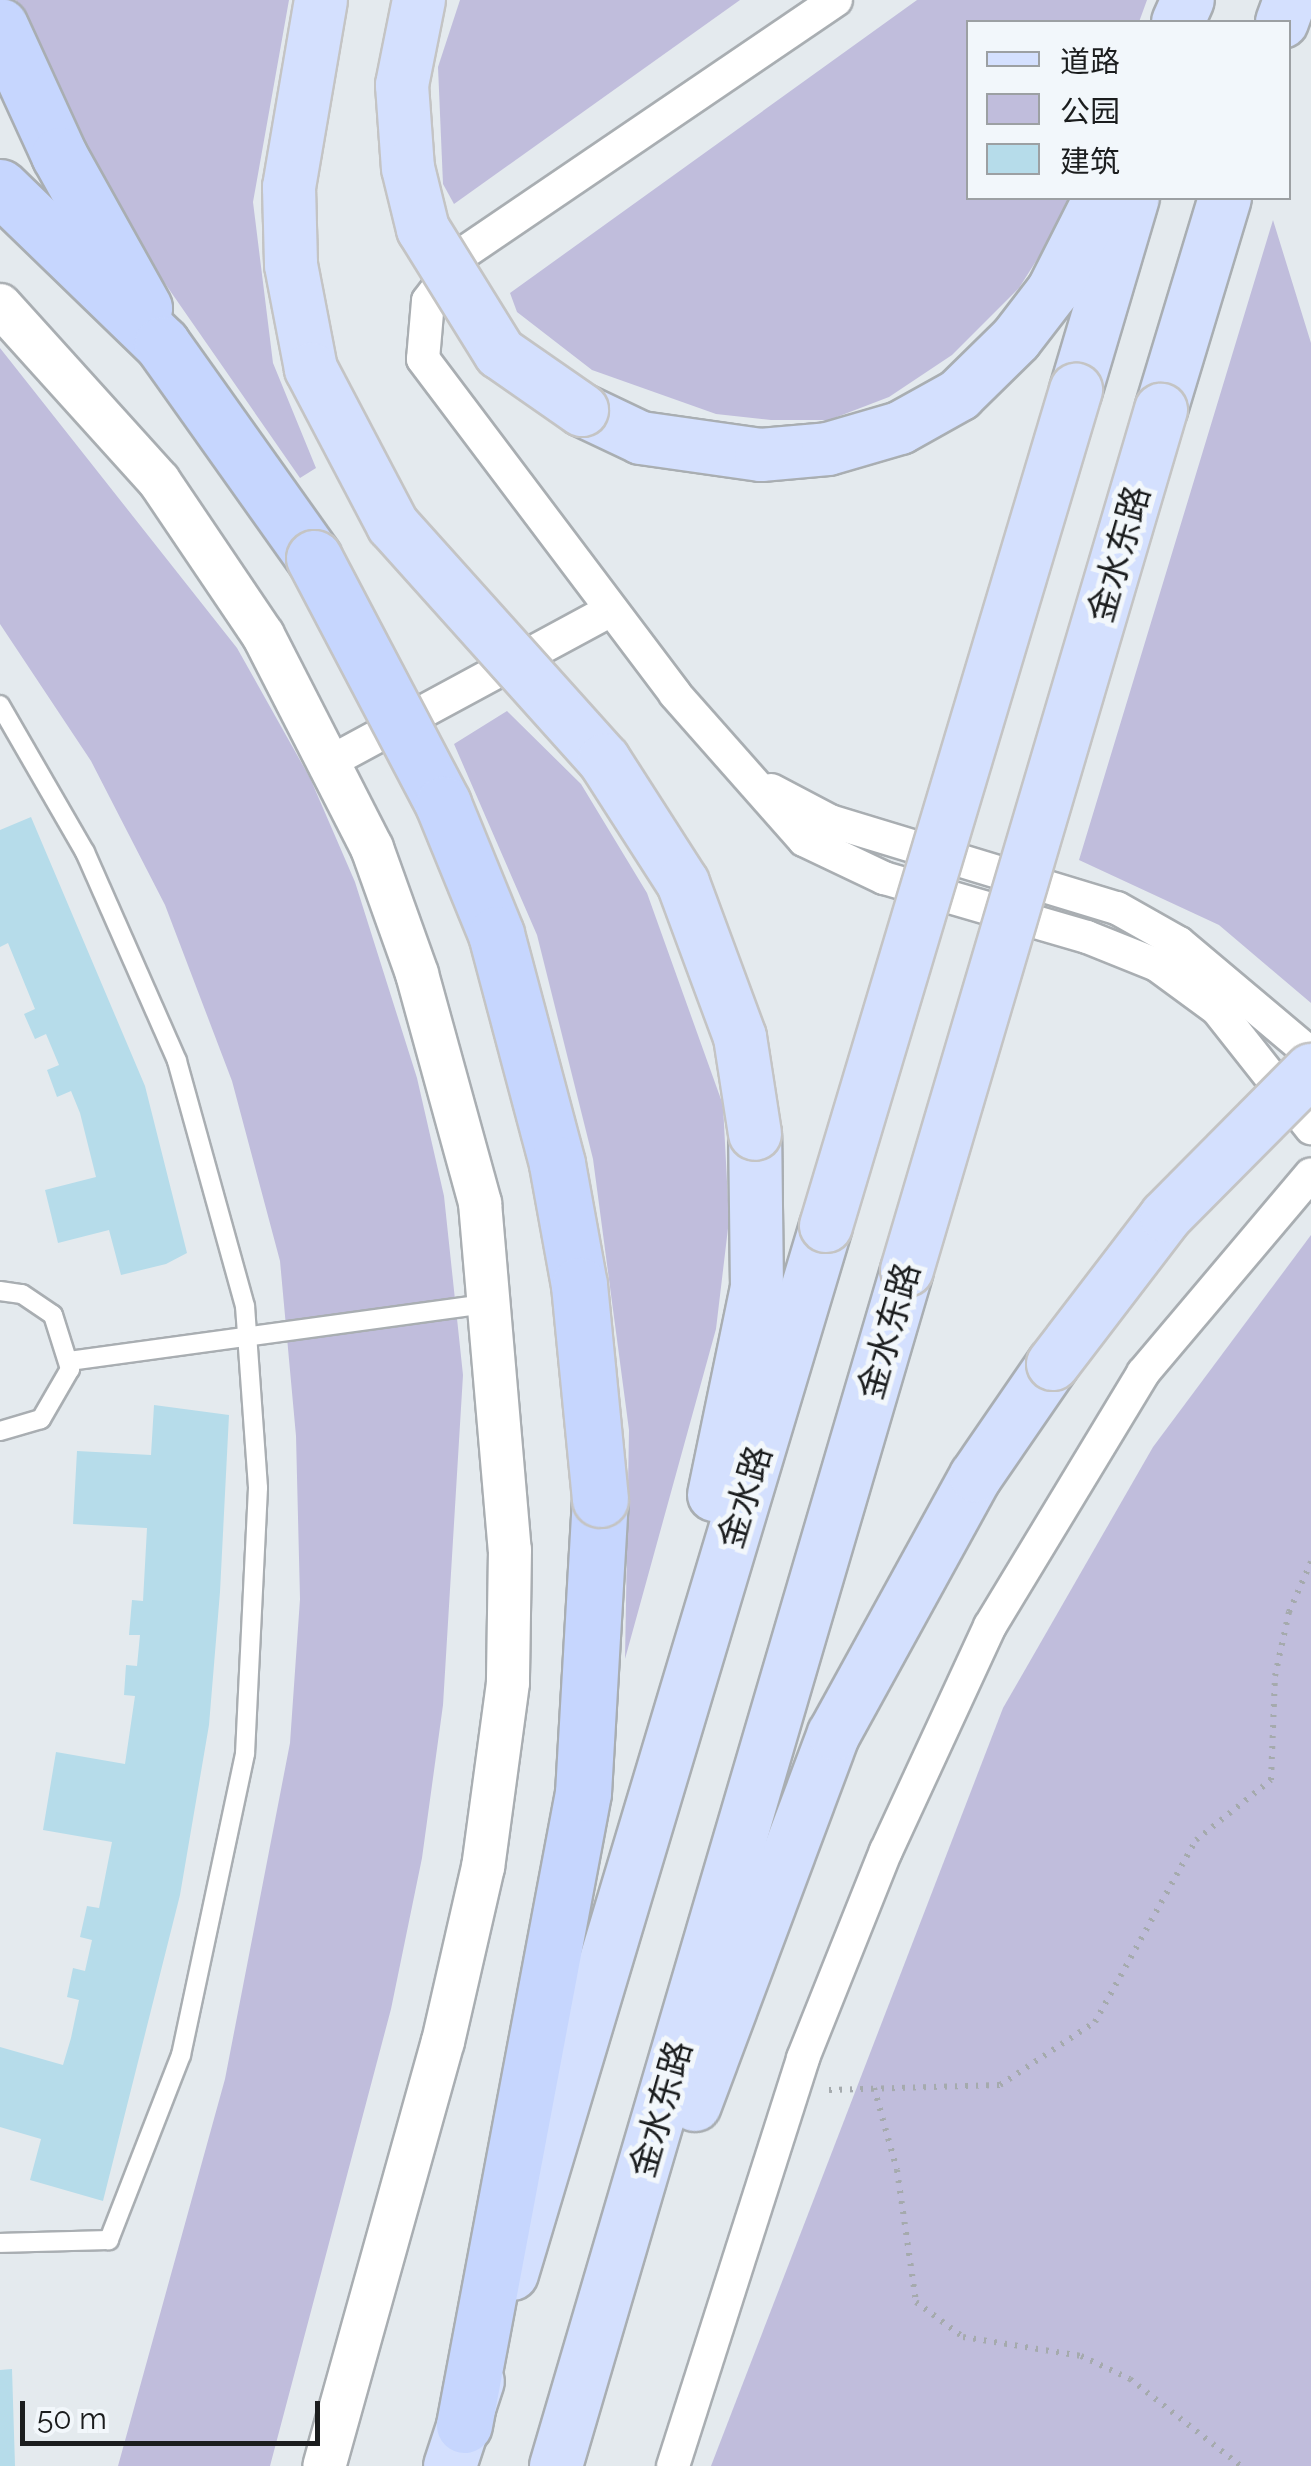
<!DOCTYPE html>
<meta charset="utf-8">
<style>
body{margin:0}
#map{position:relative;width:1311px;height:2466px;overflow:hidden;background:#e4eaee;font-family:Raleway,"Noto Sans SC",sans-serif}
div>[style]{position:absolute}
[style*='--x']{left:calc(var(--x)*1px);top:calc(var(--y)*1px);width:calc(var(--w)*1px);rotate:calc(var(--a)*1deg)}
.green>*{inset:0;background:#c0bddc}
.building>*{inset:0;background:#b6dcea}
.path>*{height:6px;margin-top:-3px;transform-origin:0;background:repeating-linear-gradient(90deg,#a5aaad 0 2.5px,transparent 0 10.5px)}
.roads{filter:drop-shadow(2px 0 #a9aeb2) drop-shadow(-2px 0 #a9aeb2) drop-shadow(0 2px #a9aeb2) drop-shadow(0 -2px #a9aeb2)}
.service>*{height:18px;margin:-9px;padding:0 9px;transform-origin:9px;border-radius:9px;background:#fff}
.minor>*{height:32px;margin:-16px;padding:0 16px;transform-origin:16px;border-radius:16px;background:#fff}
.tertiary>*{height:42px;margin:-21px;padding:0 21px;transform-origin:21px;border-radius:21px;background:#fff}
.primary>*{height:52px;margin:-26px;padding:0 26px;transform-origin:26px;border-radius:26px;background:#d4e0fe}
.trunk>*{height:55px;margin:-27.5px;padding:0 27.5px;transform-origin:27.5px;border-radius:27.5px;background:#c6d6fe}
.bridges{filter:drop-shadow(2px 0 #c4c4c4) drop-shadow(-2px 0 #c4c4c4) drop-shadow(0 2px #c4c4c4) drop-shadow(0 -2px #c4c4c4)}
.primary-bridge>*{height:52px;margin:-26px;padding:0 26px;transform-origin:26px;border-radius:26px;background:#d4e0fe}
.trunk-bridge>*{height:55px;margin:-27.5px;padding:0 27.5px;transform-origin:27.5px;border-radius:27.5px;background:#c6d6fe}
span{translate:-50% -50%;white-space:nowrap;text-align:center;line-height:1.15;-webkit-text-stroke:10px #f2f7fb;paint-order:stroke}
.street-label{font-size:35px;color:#1b1d1e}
.legend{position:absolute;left:966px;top:20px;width:325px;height:180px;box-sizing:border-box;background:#f2f7fb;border:2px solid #9ca0a3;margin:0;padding:12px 18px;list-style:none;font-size:30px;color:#1b1d1e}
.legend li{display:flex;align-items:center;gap:20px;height:50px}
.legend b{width:50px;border:2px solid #9ca0a3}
.scale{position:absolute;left:20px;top:2401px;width:300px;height:45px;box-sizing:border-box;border:5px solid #1b1d1e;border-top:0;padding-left:12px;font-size:30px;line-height:35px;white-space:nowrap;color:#1b1d1e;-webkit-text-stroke:8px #f2f7fb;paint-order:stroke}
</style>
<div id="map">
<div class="green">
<div style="clip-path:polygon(16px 0,289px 0,253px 202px,273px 363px,316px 468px,300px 478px,114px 210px)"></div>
<div style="clip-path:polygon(460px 0,740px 0,454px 204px,443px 184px,438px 67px)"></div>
<div style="clip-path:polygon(917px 0,1147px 0,1139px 22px,968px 22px,968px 198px,1076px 198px,1019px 288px,952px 355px,889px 397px,829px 420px,771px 420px,716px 414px,592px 370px,517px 312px,510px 293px)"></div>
<div style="clip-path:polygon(1273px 220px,1311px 343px,1311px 1003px,1219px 925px,1079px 860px)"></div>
<div style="clip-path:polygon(0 348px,237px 648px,310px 778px,355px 882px,417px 1078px,444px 1196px,463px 1375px,443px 1705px,422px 1858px,391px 2009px,270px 2466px,118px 2466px,225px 2079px,290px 1743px,300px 1599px,296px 1436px,280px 1261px,232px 1081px,165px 905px,91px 761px,0 624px)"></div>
<div style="clip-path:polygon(507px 711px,581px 784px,647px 893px,723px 1105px,729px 1220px,716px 1329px,625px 1659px,629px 1430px,593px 1159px,537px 935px,454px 744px)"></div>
<div style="clip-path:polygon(1311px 1235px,1311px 2466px,711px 2466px,1003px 1708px,1153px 1447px)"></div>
</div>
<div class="building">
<div style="clip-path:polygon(31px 817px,145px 1086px,187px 1253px,166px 1264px,121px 1275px,109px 1230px,58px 1243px,45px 1190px,96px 1177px,80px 1113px,71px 1091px,57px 1097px,47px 1070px,59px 1065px,46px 1034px,35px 1039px,24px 1014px,35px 1009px,8px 943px,0 947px,0 830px)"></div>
<div style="clip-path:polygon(154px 1405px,229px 1415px,220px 1592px,209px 1725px,180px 1895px,103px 2201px,30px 2180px,41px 2139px,0 2127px,0 2047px,63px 2065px,71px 2038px,79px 2000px,67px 1997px,73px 1968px,85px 1971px,92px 1940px,80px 1937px,87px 1906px,99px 1908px,112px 1842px,43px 1830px,56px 1752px,125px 1764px,135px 1696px,124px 1695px,126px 1665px,137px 1666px,140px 1635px,129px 1635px,132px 1600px,143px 1601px,147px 1528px,73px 1524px,77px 1451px,151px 1455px)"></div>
<div style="clip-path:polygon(12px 2369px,15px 2466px,0 2466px,0 2370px)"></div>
</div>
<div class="path">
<div style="--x:874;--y:2088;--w:85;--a:74.3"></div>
<div style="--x:897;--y:2170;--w:133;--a:81.8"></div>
<div style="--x:916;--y:2302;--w:59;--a:36.7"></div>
<div style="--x:963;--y:2337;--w:120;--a:9.1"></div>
<div style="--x:1081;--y:2356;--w:54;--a:25.1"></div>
<div style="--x:1130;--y:2379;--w:141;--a:38.1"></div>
<div style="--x:829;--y:2090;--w:171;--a:-1.7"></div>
<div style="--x:1000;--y:2085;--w:114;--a:-33.6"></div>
<div style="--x:1095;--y:2022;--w:208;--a:-61"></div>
<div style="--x:1196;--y:1840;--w:96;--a:-38.7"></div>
<div style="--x:1271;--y:1780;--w:104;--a:-87.8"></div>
<div style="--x:1275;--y:1676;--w:66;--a:-77.7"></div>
<div style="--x:1289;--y:1612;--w:55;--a:-66.3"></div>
</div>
<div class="roads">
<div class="service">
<div style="--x:0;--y:705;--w:170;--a:60"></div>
<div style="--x:85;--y:852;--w:228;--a:66.2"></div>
<div style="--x:177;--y:1061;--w:254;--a:74.5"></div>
<div style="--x:245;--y:1306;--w:182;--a:85.9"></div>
<div style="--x:258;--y:1488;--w:266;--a:92.8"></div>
<div style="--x:245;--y:1754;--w:308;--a:102"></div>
<div style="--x:181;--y:2055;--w:199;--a:111.3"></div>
<div style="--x:109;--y:2240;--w:109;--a:178.4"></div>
<div style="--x:0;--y:1291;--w:22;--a:8"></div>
<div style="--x:22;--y:1294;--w:37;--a:34"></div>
<div style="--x:53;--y:1315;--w:57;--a:72.5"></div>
<div style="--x:70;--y:1369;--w:58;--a:120.1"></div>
<div style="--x:41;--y:1419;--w:43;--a:163.7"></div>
<div style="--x:69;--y:1361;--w:422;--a:-7.8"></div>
</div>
<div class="minor">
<div style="--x:836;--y:0;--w:448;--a:145.8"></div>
<div style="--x:465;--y:252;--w:61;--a:127.1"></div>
<div style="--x:428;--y:301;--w:58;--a:94.9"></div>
<div style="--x:423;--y:359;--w:419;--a:53"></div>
<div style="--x:675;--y:694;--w:195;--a:48.5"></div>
<div style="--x:804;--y:840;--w:89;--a:25.4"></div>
<div style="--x:884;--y:878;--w:211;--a:16.2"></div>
<div style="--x:1087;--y:937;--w:75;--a:21.8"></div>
<div style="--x:1157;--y:965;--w:74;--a:36.3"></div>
<div style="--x:1217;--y:1009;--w:152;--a:51.7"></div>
<div style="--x:328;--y:763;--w:322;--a:-28.4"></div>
<div style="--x:771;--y:790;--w:67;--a:27.7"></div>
<div style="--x:830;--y:821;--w:300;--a:16.9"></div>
<div style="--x:1117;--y:908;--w:71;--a:29.4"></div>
<div style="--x:1179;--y:943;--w:172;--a:40.1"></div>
<div style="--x:673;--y:2466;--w:428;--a:-72.3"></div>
<div style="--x:803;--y:2058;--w:223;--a:-68.2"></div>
<div style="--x:886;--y:1851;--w:248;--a:-65.2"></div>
<div style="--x:990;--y:1626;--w:296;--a:-58.8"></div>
<div style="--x:1143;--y:1373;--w:260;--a:-49.8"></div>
</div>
<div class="tertiary">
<div style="--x:0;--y:305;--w:237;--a:47.9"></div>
<div style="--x:159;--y:481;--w:186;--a:56"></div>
<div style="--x:263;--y:635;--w:239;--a:62.9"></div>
<div style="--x:372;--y:848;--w:134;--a:70.3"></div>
<div style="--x:417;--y:974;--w:238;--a:74.6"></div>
<div style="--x:480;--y:1203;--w:348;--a:85.1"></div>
<div style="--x:510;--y:1550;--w:133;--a:90.9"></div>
<div style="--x:508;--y:1683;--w:186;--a:97.7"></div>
<div style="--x:483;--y:1867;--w:179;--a:102.9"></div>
<div style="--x:443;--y:2041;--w:441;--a:105.6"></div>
</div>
<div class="primary">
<div style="--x:1178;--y:22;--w:24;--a:-66"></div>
<div style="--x:1282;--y:22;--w:23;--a:-70"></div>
<div style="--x:1076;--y:390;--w:200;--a:-73.5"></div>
<div style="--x:582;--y:410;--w:65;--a:25.4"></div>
<div style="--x:641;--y:438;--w:121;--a:8.1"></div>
<div style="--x:761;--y:455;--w:67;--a:-5.1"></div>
<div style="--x:828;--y:449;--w:75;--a:-16.3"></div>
<div style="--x:900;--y:428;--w:68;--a:-29.2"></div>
<div style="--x:959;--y:395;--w:80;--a:-44.5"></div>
<div style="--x:1016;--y:339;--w:61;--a:-52.4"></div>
<div style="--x:1053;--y:291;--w:104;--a:-63.2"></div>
<div style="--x:1161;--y:410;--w:221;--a:-73.2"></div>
<div style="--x:714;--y:1495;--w:211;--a:-78.3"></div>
<div style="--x:757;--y:1288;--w:154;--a:-90.7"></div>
<div style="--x:695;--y:2105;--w:396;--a:-69.5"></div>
<div style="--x:834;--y:1734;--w:294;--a:-61.2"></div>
<div style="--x:976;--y:1476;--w:136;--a:-55.5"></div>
<div style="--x:512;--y:2274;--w:1094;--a:-73.32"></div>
<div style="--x:450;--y:2466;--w:89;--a:-71.8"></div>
<div style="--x:556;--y:2466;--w:1246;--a:-73.64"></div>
</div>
<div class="trunk">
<div style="--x:0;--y:26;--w:142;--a:65.4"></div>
<div style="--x:59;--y:155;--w:175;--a:60.9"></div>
<div style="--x:0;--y:187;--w:226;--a:44.1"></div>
<div style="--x:162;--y:344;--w:262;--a:54.6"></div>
<div style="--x:464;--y:2425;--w:643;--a:-79.34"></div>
<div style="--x:583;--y:1793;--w:294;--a:-86.7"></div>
</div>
</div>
<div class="bridges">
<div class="primary-bridge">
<div style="--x:321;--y:0;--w:190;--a:99.7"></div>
<div style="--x:289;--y:187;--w:78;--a:88.5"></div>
<div style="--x:291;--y:265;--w:106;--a:79.1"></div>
<div style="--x:311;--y:369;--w:176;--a:62.3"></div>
<div style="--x:393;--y:525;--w:316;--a:48.1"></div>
<div style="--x:604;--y:760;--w:146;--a:57.3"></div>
<div style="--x:683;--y:883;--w:164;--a:69.7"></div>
<div style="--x:740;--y:1037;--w:98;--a:81.2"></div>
<div style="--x:419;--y:0;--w:87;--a:101.3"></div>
<div style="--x:402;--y:85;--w:83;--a:85.9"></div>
<div style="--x:408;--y:168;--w:63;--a:76.2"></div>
<div style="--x:423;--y:229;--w:146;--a:58.2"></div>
<div style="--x:500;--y:353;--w:100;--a:34.8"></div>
<div style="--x:826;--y:1226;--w:873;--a:-73.35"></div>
<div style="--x:907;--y:1270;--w:897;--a:-73.55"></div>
<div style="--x:1053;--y:1364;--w:186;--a:-52.6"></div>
<div style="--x:1166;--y:1216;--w:206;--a:-45.2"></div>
</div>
<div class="trunk-bridge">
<div style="--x:314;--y:558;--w:278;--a:62.3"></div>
<div style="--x:443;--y:804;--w:140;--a:67.8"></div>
<div style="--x:496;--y:934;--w:238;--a:75.1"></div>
<div style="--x:557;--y:1164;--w:123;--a:79.7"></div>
<div style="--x:579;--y:1285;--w:215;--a:84.4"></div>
</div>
</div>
<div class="street-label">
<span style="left:1119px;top:554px;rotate:-74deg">金水东路</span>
<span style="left:889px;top:1331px;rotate:-74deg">金水东路</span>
<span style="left:745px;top:1497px;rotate:-73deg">金水路</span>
<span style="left:661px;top:2109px;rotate:-74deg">金水东路</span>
</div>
<ul class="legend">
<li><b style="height:12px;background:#d4e0fe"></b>道路</li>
<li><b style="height:28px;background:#c0bddc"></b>公园</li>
<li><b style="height:28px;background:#b6dcea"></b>建筑</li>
</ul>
<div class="scale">50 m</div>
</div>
